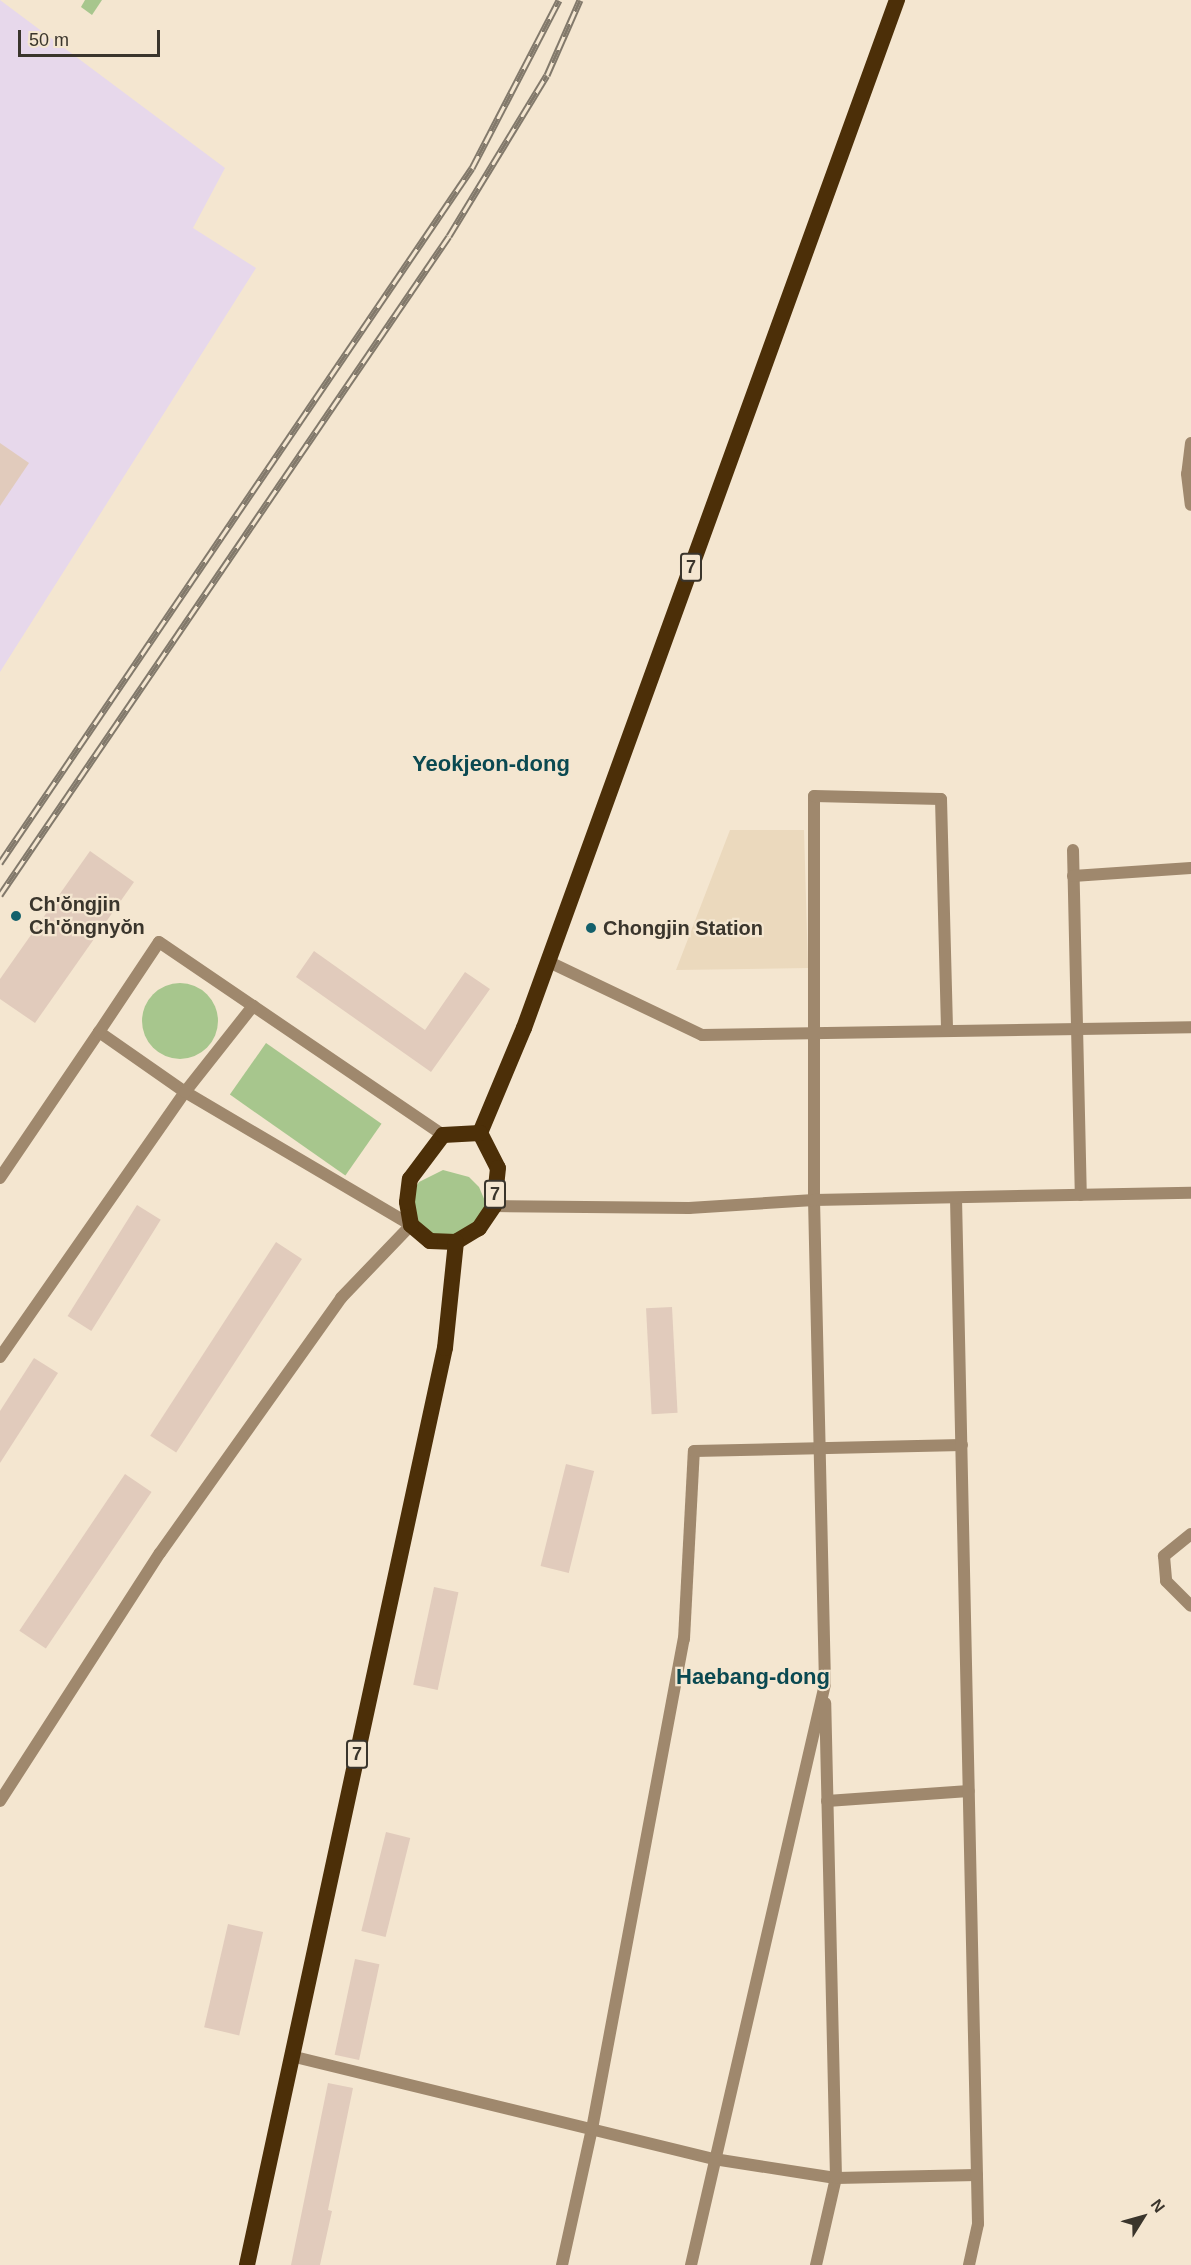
<!DOCTYPE html>
<meta charset="utf-8">
<style>
body{margin:0}
#map{position:relative;width:1191px;height:2265px;overflow:hidden;background:#f4e6d0;font-family:Helvetica,sans-serif}
div>[style]{position:absolute}
[style*='--x']{left:calc(var(--x)*1px);top:calc(var(--y)*1px);width:calc(var(--w)*1px);rotate:calc(var(--a)*1deg)}
.built>*{inset:0;background:#ebd9bd}
.industrial>*{inset:0;background:#e7d8eb}
.green>*{inset:0;background:#a7c68d;transform-origin:0 0}
.round{border-radius:50%}
.building>*{inset:0;background:#e1cbbc;transform-origin:0 0}
.minor>*{height:12px;margin:-6px;padding:0 6px;transform-origin:6px;border-radius:6px;background:#9f886d}
.tertiary>*{height:12px;margin:-6px;padding:0 6px;transform-origin:6px;border-radius:6px;background:#9f886d}
.trunk>*{height:16px;margin:-8px;padding:0 8px;transform-origin:8px;border-radius:8px;background:#4c2f08}
.rail>*{height:7px;margin-top:-3.5px;transform-origin:0;background:repeating-linear-gradient(90deg,#f4e6d0 0 14px,#82796b 0 28px);box-sizing:border-box;border-block:2px solid #82796b}
.dots>*{width:16px;height:16px;translate:-50% -50%;box-sizing:border-box;border:3px solid #f4e6d0;border-radius:50%}
span{translate:-50% -50%;white-space:nowrap;text-align:center;line-height:1.15;-webkit-text-stroke:4.5px #f4e6d0;paint-order:stroke}
.shield-label span{padding:2px 4px;background:#f4e6d0;border:2px solid;border-radius:4px;-webkit-text-stroke-width:0}
.shield-label{font-size:18px;color:#3a352c;font-weight:700}
.poi-label{font-size:20px;color:#3a352c;font-weight:700}
.left{translate:0 -50%;text-align:left}
.quarter-label{font-size:22px;color:#0a4951;font-weight:700}
.north{position:absolute;left:1113px;top:2187px;width:60px;height:60px;-webkit-text-stroke:4px #f4e6d0;paint-order:stroke;rotate:53deg;font-size:16px;font-weight:700;line-height:24px;text-align:center;color:#3a352c}
.north::after{content:'';display:block;margin:auto;width:21px;height:27px;background:#3a352c;clip-path:polygon(50% 0,100% 100%,50% 72%,0 100%)}
.scale{position:absolute;left:18px;top:30px;width:142px;height:27px;box-sizing:border-box;border:3px solid #3a352c;border-top:0;padding-left:8px;font-size:18px;line-height:21px;white-space:nowrap;color:#3a352c;-webkit-text-stroke:4px #f4e6d0;paint-order:stroke}
</style>
<div id="map">
<div class="built">
<div style="clip-path:polygon(730px 830px,804px 830px,808px 968px,676px 970px)"></div>
</div>
<div class="industrial">
<div style="clip-path:polygon(0 0,225px 168px,193px 228px,256px 268px,0 672px)"></div>
</div>
<div class="green">
<div style="clip-path:polygon(85px 0,102px 0,92px 15px,81px 7px)"></div>
<div class="round" style="left:142px;top:983px;width:76px;height:76px"></div>
<div style="left:266px;top:1043px;width:141px;height:63px;rotate:35deg"></div>
<div style="clip-path:polygon(443px 1170px,469px 1177px,479px 1187px,485px 1201px,485px 1216px,479px 1230px,424px 1240px,410px 1196px,419px 1182px)"></div>
</div>
<div class="building">
<div style="clip-path:polygon(0 443px,29px 463px,0 506px)"></div>
<div style="clip-path:polygon(90px 851px,134px 882px,35px 1023px,0 999px,0 979px)"></div>
<div style="clip-path:polygon(314px 951px,425px 1030px,465px 972px,490px 989px,431px 1072px,296px 977px)"></div>
<div style="left:137px;top:1205px;width:28px;height:131px;rotate:32deg"></div>
<div style="left:276px;top:1242px;width:31px;height:231px;rotate:33deg"></div>
<div style="left:672px;top:1307px;width:106px;height:26px;rotate:87deg"></div>
<div style="clip-path:polygon(34px 1358px,58px 1373px,0 1463px,0 1411px)"></div>
<div style="left:566px;top:1464px;width:29px;height:105px;rotate:14deg"></div>
<div style="left:125px;top:1474px;width:32px;height:189px;rotate:34deg"></div>
<div style="left:434px;top:1587px;width:25px;height:100px;rotate:12deg"></div>
<div style="left:386px;top:1832px;width:25px;height:102px;rotate:14deg"></div>
<div style="left:228px;top:1924px;width:36px;height:106px;rotate:13deg"></div>
<div style="left:355px;top:1959px;width:25px;height:98px;rotate:12deg"></div>
<div style="clip-path:polygon(328px 2083px,353px 2088px,328px 2210px,332px 2211px,320px 2265px,291px 2265px)"></div>
</div>
<div class="minor">
<div style="--x:1191;--y:443;--w:31;--a:97"></div>
<div style="--x:1187;--y:474;--w:31;--a:83"></div>
<div style="--x:1073;--y:850;--w:345;--a:88.7"></div>
<div style="--x:1073;--y:876;--w:118;--a:-3.9"></div>
<div style="--x:547;--y:961;--w:172;--a:25.5"></div>
<div style="--x:702;--y:1035;--w:489;--a:-0.9"></div>
<div style="--x:0;--y:1178;--w:176;--a:-55.9"></div>
<div style="--x:411;--y:1225;--w:262;--a:-149.5"></div>
<div style="--x:185;--y:1092;--w:105;--a:-145.1"></div>
<div style="--x:99;--y:1032;--w:108;--a:-56.3"></div>
<div style="--x:159;--y:942;--w:343;--a:34.2"></div>
<div style="--x:0;--y:1357;--w:323;--a:-55.1"></div>
<div style="--x:185;--y:1092;--w:110;--a:-51.7"></div>
<div style="--x:1191;--y:1534;--w:35;--a:141"></div>
<div style="--x:1164;--y:1556;--w:25;--a:85"></div>
<div style="--x:1166;--y:1581;--w:35;--a:45"></div>
<div style="--x:827;--y:1801;--w:142;--a:-4"></div>
<div style="--x:291;--y:2056;--w:435;--a:13.7"></div>
<div style="--x:714;--y:2159;--w:123;--a:8.9"></div>
<div style="--x:836;--y:2178;--w:141;--a:-1.2"></div>
<div style="--x:562;--y:2265;--w:139;--a:-77.6"></div>
<div style="--x:592;--y:2129;--w:499;--a:-79.4"></div>
<div style="--x:684;--y:1639;--w:188;--a:-87"></div>
<div style="--x:694;--y:1451;--w:268;--a:-1.3"></div>
<div style="--x:691;--y:2265;--w:596;--a:-77.01"></div>
<div style="--x:825;--y:1684;--w:484;--a:-91.3"></div>
<div style="--x:814;--y:1200;--w:404;--a:-90"></div>
<div style="--x:814;--y:796;--w:127;--a:1.4"></div>
<div style="--x:941;--y:799;--w:232;--a:88.5"></div>
<div style="--x:816;--y:2265;--w:89;--a:-77.1"></div>
<div style="--x:836;--y:2178;--w:475;--a:-91.3"></div>
</div>
<div class="tertiary">
<div style="--x:956;--y:1198;--w:1026;--a:88.77"></div>
<div style="--x:978;--y:2224;--w:42;--a:102.4"></div>
<div style="--x:494;--y:1206;--w:195;--a:0.6"></div>
<div style="--x:689;--y:1208;--w:125;--a:-3.7"></div>
<div style="--x:814;--y:1200;--w:377;--a:-1.1"></div>
<div style="--x:0;--y:1801;--w:295;--a:-57.2"></div>
<div style="--x:160;--y:1553;--w:313;--a:-54.6"></div>
<div style="--x:341;--y:1298;--w:101;--a:-46.2"></div>
</div>
<div class="trunk">
<div style="--x:480;--y:1133;--w:114;--a:-67.3"></div>
<div style="--x:524;--y:1028;--w:1094;--a:-70.06"></div>
<div style="--x:480;--y:1133;--w:39;--a:63"></div>
<div style="--x:498;--y:1168;--w:38;--a:96"></div>
<div style="--x:494;--y:1206;--w:27;--a:124"></div>
<div style="--x:479;--y:1228;--w:27;--a:149"></div>
<div style="--x:456;--y:1242;--w:26;--a:-178"></div>
<div style="--x:430;--y:1241;--w:25;--a:-140"></div>
<div style="--x:411;--y:1225;--w:23;--a:-100"></div>
<div style="--x:407;--y:1202;--w:23;--a:-83"></div>
<div style="--x:410;--y:1179;--w:55;--a:-53.1"></div>
<div style="--x:443;--y:1135;--w:37;--a:-3"></div>
<div style="--x:247;--y:2265;--w:938;--a:-77.82"></div>
<div style="--x:445;--y:1348;--w:107;--a:-84.1"></div>
</div>
<div class="rail">
<div style="--x:0;--y:863;--w:840;--a:-55.82"></div>
<div style="--x:472;--y:168;--w:189;--a:-62.6"></div>
<div style="--x:0;--y:895;--w:797;--a:-55.73"></div>
<div style="--x:449;--y:236;--w:188;--a:-58.7"></div>
<div style="--x:547;--y:75;--w:82;--a:-66.3"></div>
</div>
<div class="dots">
<div style="left:16px;top:916px;background:#13606b"></div>
<div style="left:591px;top:928px;background:#13606b"></div>
</div>
<div class="shield-label">
<span style="left:691px;top:567px">7</span>
<span style="left:495px;top:1194px">7</span>
<span style="left:357px;top:1754px">7</span>
</div>
<div class="poi-label">
<span class="left" style="left:29px;top:916px">Ch'ŏngjin<br>Ch'ŏngnyŏn</span>
<span class="left" style="left:603px;top:928px">Chongjin Station</span>
</div>
<div class="quarter-label">
<span style="left:491px;top:764px">Yeokjeon-dong</span>
<span style="left:753px;top:1677px">Haebang-dong</span>
</div>
<div class="north">N</div>
<div class="scale">50 m</div>
</div>
